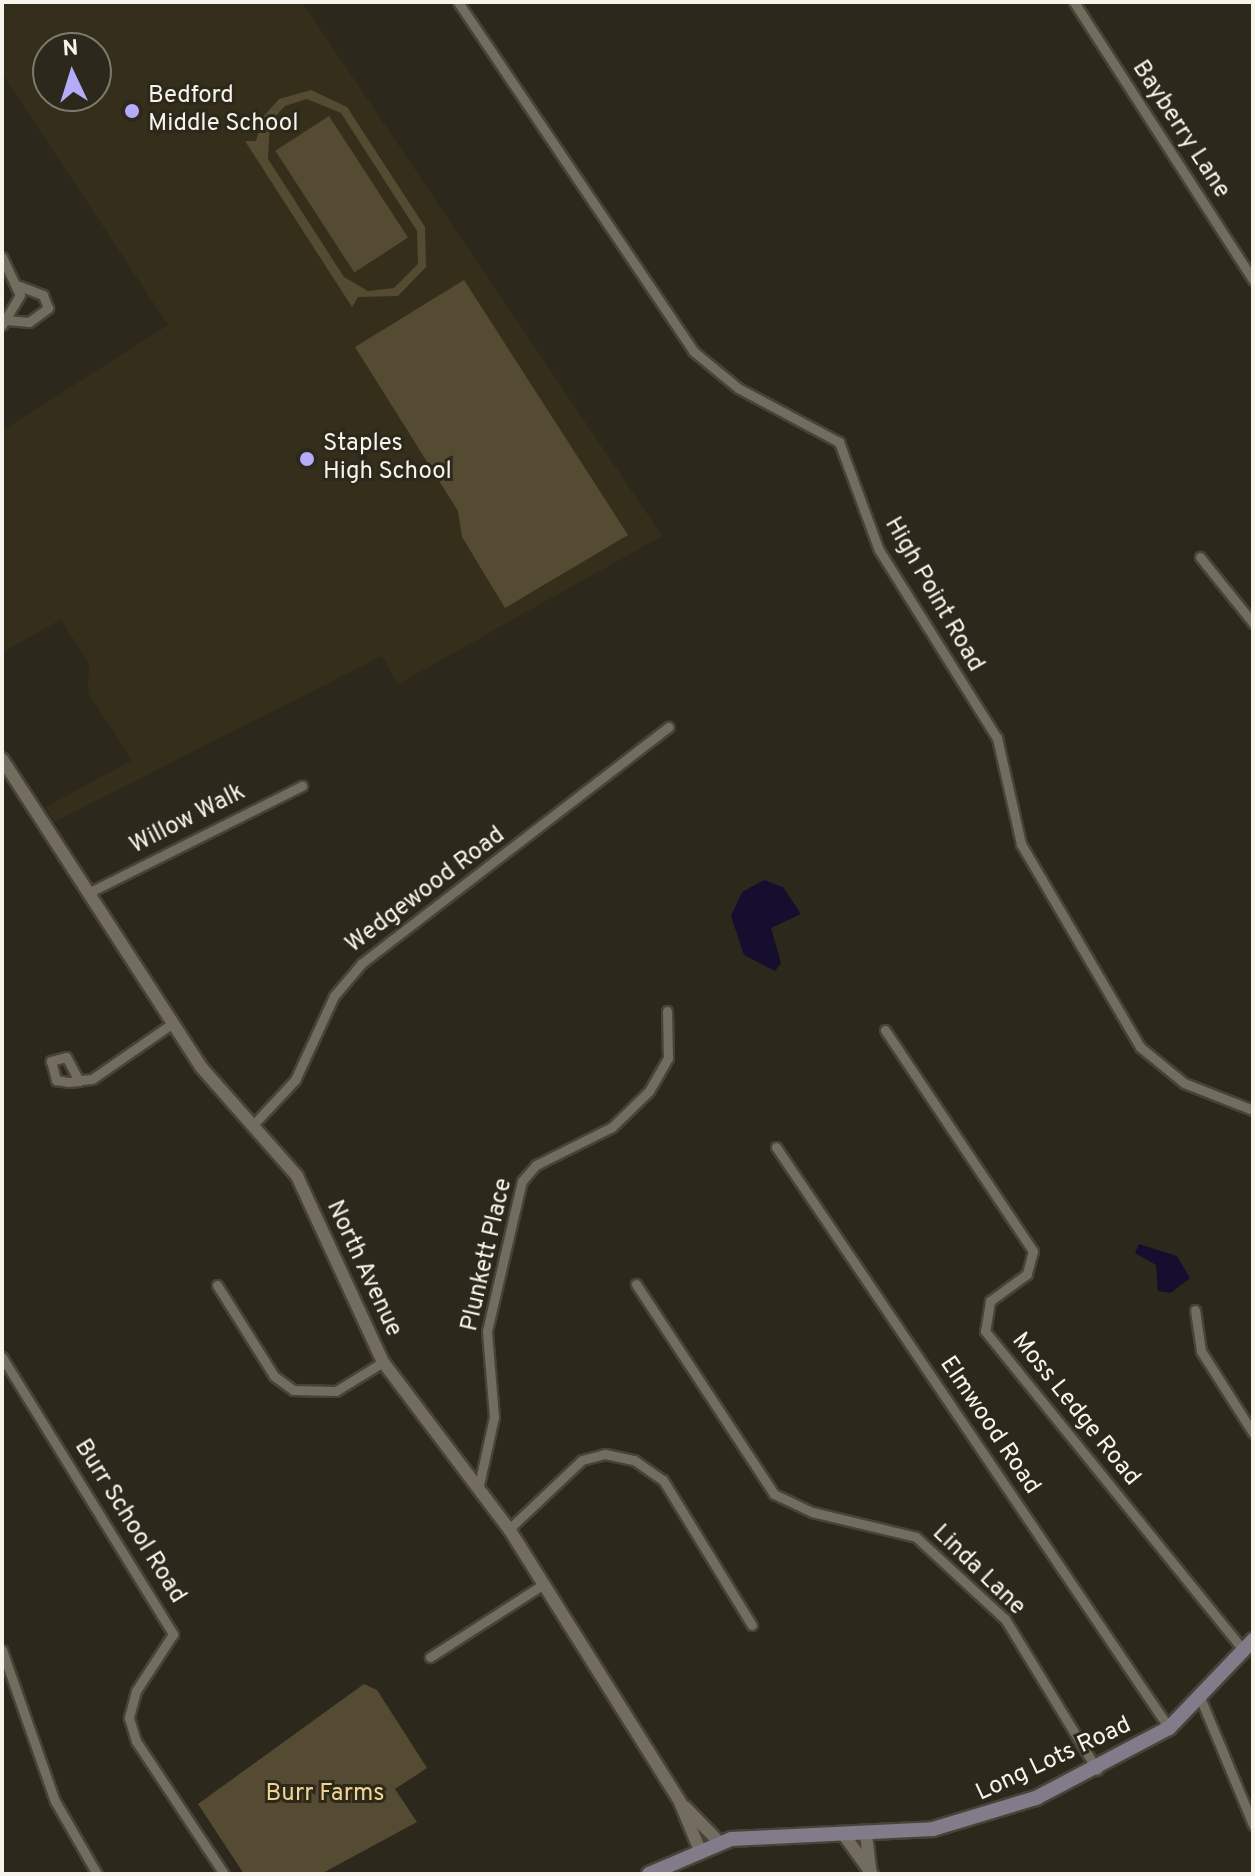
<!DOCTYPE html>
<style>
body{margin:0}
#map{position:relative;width:1255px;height:1876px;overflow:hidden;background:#2d281c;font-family:Overpass,sans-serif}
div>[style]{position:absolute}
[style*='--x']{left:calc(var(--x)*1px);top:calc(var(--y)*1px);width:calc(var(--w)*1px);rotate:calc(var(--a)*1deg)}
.built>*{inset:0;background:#352e1a}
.green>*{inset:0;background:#554b32;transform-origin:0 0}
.water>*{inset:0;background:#150e2f}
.roads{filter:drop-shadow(2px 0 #474338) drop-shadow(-2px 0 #474338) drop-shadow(0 2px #474338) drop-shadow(0 -2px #474338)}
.minor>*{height:9px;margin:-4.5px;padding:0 4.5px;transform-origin:4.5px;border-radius:4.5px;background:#736d5f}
.tertiary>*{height:12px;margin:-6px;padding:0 6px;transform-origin:6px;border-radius:6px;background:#736d5f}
.secondary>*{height:14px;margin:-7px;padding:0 7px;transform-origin:7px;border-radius:7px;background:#827b89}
.dots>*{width:22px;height:22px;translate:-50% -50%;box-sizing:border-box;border:4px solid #2d281c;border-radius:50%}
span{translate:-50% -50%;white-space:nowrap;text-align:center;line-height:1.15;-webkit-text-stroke:6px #2d281c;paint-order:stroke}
.poi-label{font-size:24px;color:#f7f4eb}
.left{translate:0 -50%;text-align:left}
.street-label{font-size:24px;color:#f7f4eb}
.park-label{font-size:24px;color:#f0d58f}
.frame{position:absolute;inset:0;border:4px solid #f7f4eb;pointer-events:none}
.north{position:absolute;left:32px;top:32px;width:80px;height:80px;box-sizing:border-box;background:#2d281c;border:2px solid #7e7a6f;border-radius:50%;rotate:356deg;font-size:22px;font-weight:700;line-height:32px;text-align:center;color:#f7f4eb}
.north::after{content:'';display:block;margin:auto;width:28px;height:36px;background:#b4acf9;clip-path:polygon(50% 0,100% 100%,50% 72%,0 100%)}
</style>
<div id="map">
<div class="built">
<div style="clip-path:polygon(evenodd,2px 2px,302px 2px,662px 536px,398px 684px,382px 656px,54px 822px,46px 807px,132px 760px,88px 693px,89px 664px,61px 619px,2px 653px,2px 431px,168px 325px,2px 73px,2px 2px,48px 48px,96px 48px,96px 96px,48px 96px,48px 48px)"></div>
</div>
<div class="green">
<div style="clip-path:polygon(evenodd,311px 90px,347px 107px,425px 227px,426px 267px,398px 296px,358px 297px,352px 307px,245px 141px,256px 141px,263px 117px,279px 99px,311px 90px,307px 99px,341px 113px,417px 231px,418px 264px,394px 288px,368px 291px,344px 277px,268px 159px,270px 122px,285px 106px,307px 99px)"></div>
<div style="left:329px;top:116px;width:145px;height:64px;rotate:57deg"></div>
<div style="clip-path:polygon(464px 280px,628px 535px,505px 608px,462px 537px,458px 511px,355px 347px)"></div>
<div style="clip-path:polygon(364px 1684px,377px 1690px,427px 1768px,395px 1789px,417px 1822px,321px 1874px,244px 1874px,198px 1804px)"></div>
</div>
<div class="water">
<div style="clip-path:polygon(764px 880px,783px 887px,801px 914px,771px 928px,781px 963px,775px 971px,744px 955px,731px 916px,742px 892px)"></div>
<div style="clip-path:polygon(1139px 1244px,1177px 1256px,1190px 1278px,1171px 1293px,1158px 1291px,1156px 1265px,1135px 1253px)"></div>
</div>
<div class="roads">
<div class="minor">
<div style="--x:458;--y:2;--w:421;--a:56"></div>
<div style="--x:693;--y:351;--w:58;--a:39.4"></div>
<div style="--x:738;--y:388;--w:115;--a:28.1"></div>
<div style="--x:839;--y:442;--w:115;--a:69.7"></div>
<div style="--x:879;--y:550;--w:222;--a:57.9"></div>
<div style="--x:997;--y:738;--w:109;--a:77.2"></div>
<div style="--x:1021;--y:844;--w:235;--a:59.6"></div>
<div style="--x:1140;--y:1047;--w:57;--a:39.3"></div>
<div style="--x:1184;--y:1083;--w:74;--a:21.4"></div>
<div style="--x:1074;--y:2;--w:331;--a:57.2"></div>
<div style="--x:2;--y:257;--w:42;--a:64.7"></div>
<div style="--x:20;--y:295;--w:35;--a:121"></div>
<div style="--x:7;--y:320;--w:22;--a:5"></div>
<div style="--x:29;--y:322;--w:24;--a:-36"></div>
<div style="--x:48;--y:308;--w:14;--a:-111"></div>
<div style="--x:43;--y:295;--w:26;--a:-159"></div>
<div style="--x:1200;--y:557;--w:85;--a:51.2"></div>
<div style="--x:92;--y:891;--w:235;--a:-26.6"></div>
<div style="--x:885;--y:1030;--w:266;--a:56.2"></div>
<div style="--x:1033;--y:1251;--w:24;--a:105"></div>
<div style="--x:1027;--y:1274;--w:46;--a:143.9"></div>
<div style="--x:990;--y:1301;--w:30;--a:99"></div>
<div style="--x:985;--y:1331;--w:410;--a:51"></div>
<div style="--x:79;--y:1081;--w:27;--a:-118"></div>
<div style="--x:66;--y:1057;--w:16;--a:165"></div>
<div style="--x:51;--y:1061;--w:20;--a:75"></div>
<div style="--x:56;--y:1080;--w:12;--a:9"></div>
<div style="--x:68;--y:1082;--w:11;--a:-5"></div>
<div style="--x:79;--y:1081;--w:2;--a:-27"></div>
<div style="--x:81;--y:1080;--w:11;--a:-5"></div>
<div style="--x:92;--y:1079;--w:98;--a:-34.7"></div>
<div style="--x:253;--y:1125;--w:62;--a:-47"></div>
<div style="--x:295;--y:1080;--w:93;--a:-65.1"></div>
<div style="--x:334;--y:996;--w:43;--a:-49.7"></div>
<div style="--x:362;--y:963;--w:387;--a:-37.6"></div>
<div style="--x:776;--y:1147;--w:701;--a:55.92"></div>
<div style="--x:636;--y:1284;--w:251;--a:56.7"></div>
<div style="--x:774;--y:1494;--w:42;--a:25.3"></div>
<div style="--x:812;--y:1512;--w:107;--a:13.5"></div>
<div style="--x:916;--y:1537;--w:121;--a:42.7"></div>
<div style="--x:1005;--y:1619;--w:177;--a:58.6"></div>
<div style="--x:217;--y:1285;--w:107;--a:57.9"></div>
<div style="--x:274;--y:1376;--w:24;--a:36"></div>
<div style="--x:293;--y:1390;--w:43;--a:1.3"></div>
<div style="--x:336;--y:1391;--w:55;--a:-31.7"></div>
<div style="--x:1195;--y:1310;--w:41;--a:81.7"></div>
<div style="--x:1201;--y:1351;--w:97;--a:57.6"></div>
<div style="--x:2;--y:1357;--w:326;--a:58.3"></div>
<div style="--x:173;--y:1634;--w:68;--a:123"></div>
<div style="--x:136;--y:1691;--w:28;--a:105"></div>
<div style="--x:129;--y:1718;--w:24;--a:73"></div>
<div style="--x:136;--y:1741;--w:159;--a:56.5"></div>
<div style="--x:479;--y:1485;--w:70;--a:-77.6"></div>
<div style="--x:494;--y:1417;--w:86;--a:-94.7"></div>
<div style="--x:487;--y:1331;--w:154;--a:-76.9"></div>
<div style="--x:522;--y:1181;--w:21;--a:-49"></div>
<div style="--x:536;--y:1165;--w:85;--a:-26.6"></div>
<div style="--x:612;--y:1127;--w:52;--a:-44.2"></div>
<div style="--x:649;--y:1091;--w:38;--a:-60"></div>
<div style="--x:668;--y:1058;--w:47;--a:-91.2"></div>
<div style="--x:509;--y:1529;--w:100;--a:-43.4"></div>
<div style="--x:582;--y:1460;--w:24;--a:-15"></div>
<div style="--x:605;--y:1454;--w:30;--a:12"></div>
<div style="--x:634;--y:1460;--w:35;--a:35"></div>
<div style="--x:663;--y:1480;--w:170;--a:58.5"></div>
<div style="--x:2;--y:1650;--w:160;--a:70.7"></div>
<div style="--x:55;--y:1801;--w:84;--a:60.1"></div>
<div style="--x:430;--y:1657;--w:133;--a:-32.7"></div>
<div style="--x:1199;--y:1695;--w:141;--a:67.4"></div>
</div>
<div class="tertiary">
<div style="--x:2;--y:759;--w:367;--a:57.1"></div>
<div style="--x:201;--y:1067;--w:145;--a:48.6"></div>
<div style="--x:297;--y:1176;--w:205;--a:65.2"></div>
<div style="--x:383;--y:1362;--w:209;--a:53"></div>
<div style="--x:509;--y:1529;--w:322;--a:57.9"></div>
<div style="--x:680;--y:1802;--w:50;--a:67.6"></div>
<div style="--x:685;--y:1807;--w:49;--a:45.8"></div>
<div style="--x:844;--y:1835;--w:48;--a:54.3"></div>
<div style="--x:866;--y:1835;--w:35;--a:83"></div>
</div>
<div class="secondary">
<div style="--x:649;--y:1874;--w:89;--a:-23.1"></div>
<div style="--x:731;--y:1839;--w:202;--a:-2.8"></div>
<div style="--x:933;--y:1829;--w:108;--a:-16.8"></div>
<div style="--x:1036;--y:1798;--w:150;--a:-27.8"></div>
<div style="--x:1169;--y:1728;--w:122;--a:-46.3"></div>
</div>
</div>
<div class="dots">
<div style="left:132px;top:111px;background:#b4acf9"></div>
<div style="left:307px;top:459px;background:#b4acf9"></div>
</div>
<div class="poi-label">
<span class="left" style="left:148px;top:111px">Bedford<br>Middle School</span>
<span class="left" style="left:323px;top:459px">Staples<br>High School</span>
</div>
<div class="street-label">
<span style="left:1180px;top:130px;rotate:57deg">Bayberry Lane</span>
<span style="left:933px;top:595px;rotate:60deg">High Point Road</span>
<span style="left:188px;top:820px;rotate:-27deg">Willow Walk</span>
<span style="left:426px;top:891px;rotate:-37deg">Wedgewood Road</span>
<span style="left:488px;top:1255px;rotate:-77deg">Plunkett Place</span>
<span style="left:363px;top:1269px;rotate:65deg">North Avenue</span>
<span style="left:1075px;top:1410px;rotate:51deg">Moss Ledge Road</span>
<span style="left:989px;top:1426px;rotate:56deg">Elmwood Road</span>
<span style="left:129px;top:1522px;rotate:58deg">Burr School Road</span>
<span style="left:978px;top:1571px;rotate:44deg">Linda Lane</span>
<span style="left:1054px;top:1760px;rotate:-25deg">Long Lots Road</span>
</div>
<div class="park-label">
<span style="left:325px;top:1795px">Burr Farms</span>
</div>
<div class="frame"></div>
<div class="north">N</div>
</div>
